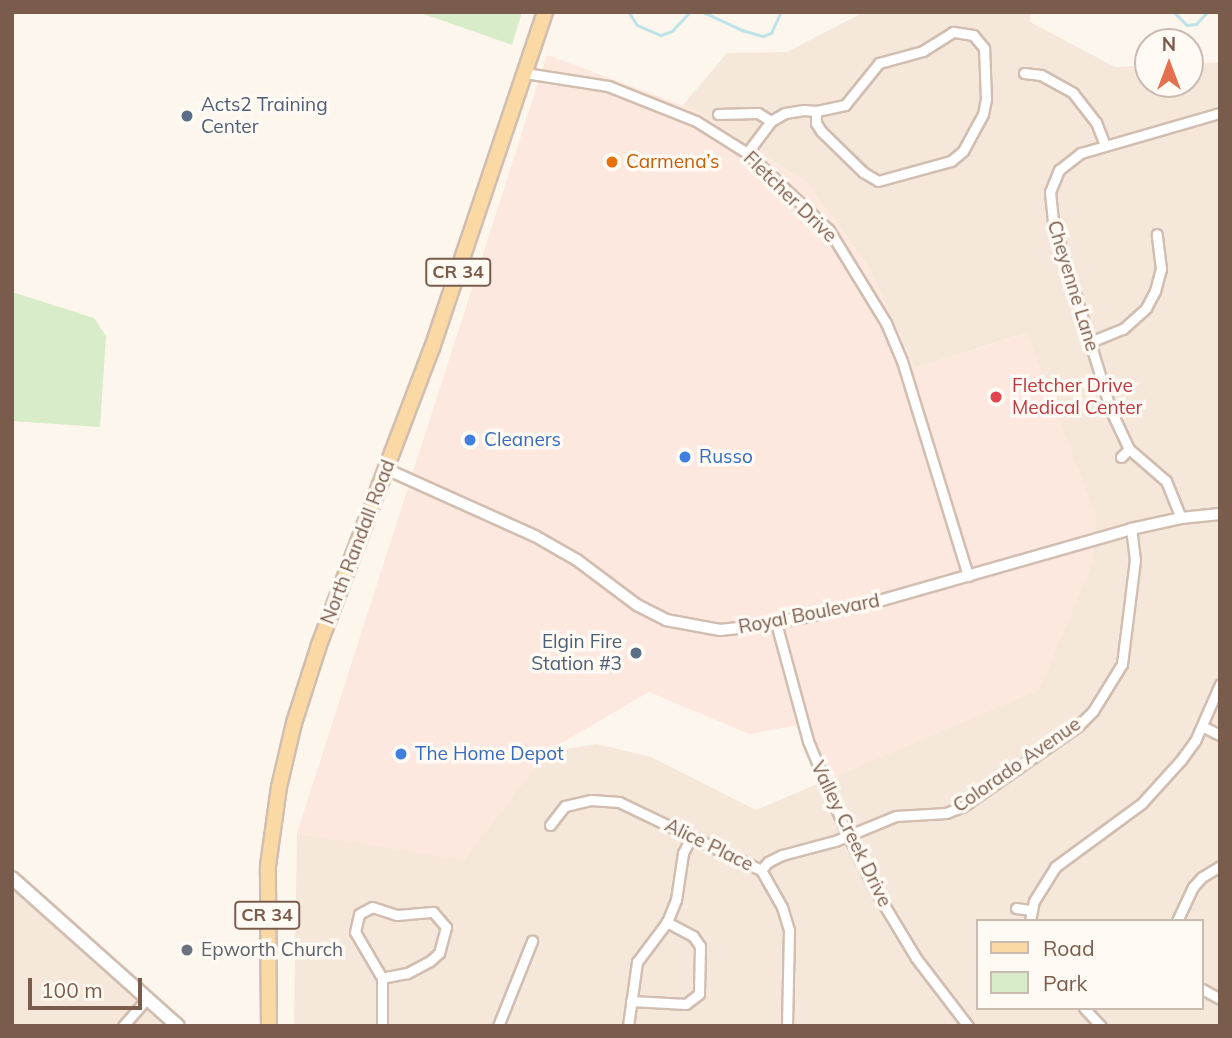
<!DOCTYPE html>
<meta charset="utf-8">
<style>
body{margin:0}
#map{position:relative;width:1232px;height:1038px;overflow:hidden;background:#fdf6ec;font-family:Mulish,sans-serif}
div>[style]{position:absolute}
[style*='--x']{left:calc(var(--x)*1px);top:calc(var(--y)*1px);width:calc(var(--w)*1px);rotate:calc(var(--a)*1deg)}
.residential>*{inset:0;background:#f5e8da}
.commercial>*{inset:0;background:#fde8e0}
.green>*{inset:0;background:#d8ecc9}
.stream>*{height:2.5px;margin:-1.25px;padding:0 1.25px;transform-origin:1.25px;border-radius:1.25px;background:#bfe3e8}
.roads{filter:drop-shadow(2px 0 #d1beb0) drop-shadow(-2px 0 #d1beb0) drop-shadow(0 2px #d1beb0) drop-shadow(0 -2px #d1beb0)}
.minor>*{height:9px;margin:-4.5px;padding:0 4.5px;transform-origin:4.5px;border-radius:4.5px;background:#fff}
.tertiary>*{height:10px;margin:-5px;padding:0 5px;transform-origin:5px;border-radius:5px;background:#fff}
.secondary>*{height:12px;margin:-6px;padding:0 6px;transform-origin:6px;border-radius:6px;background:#fff}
.primary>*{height:14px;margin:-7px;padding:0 7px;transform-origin:7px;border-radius:7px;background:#fbd9a5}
.dots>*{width:19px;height:19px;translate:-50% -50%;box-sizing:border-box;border:4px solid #fffaf3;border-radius:50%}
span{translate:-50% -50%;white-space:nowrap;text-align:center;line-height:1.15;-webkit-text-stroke:7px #fffaf3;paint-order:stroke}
.shield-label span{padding:2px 5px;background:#fffaf3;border:2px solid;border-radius:5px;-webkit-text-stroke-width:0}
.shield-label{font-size:18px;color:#7a5c4d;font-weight:700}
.service-label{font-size:19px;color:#4e5e75}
.left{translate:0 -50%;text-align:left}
.right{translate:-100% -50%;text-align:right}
.food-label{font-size:19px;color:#c56008}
.street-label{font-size:19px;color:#7a5c4d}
.health-label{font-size:19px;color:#be3a42}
.shop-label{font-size:19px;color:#366cbe}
.worship-label{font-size:19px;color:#5b616d}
.frame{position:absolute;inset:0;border:14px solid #7a5c4d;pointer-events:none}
.legend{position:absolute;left:976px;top:919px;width:228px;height:91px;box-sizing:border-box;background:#fffaf3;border:2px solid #cabbb1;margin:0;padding:9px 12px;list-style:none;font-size:21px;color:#7a5c4d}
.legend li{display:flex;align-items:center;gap:14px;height:35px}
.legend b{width:35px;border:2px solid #cabbb1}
.north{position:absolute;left:1134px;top:28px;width:70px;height:70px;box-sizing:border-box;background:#fffaf3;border:2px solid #cabbb1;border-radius:50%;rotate:0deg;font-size:19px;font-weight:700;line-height:28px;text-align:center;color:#7a5c4d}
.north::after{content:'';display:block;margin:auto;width:24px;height:32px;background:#e76f51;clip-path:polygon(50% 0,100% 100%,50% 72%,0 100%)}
.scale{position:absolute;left:28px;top:978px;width:114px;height:32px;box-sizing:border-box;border:4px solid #7a5c4d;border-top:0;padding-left:9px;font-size:21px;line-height:24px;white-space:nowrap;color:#7a5c4d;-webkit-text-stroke:5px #fffaf3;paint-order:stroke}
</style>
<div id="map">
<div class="residential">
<div style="clip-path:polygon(evenodd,864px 12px,1031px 12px,1030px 22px,1115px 67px,1148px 65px,1148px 84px,1190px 84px,1190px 64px,1220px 62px,1220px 1026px,294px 1026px,297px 833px,464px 860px,546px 752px,597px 744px,651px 757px,756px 810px,1040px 689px,1026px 333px,915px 368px,868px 266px,808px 184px,695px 110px,683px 105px,727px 53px,787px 52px,864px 12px,978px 921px,1202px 921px,1202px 1008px,978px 1008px,978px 921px)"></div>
<div style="clip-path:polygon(12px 880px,177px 1026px,12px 1026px)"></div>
</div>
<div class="commercial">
<div style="clip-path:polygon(547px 55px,695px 110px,808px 184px,868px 266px,915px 368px,1027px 333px,1096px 516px,1093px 562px,1040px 689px,834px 777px,803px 724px,749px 734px,649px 692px,546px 752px,464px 861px,297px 833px)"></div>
</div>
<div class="green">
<div style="clip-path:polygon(418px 12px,522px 12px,512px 45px)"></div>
<div style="clip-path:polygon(12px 292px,94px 318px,106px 336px,100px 427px,12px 421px)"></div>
</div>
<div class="stream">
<div style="--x:629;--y:12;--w:15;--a:58"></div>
<div style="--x:637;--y:25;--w:26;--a:23"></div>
<div style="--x:661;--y:35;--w:12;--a:-20"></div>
<div style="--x:672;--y:31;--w:26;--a:-47"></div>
<div style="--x:703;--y:12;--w:43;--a:24.8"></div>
<div style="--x:742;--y:30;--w:22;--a:16"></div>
<div style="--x:763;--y:36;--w:9;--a:-21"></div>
<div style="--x:771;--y:33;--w:23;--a:-65"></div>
<div style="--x:1085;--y:12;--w:15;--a:0"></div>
<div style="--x:1174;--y:12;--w:18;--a:45"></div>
<div style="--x:1187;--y:25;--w:9;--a:-6"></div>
<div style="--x:1196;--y:24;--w:16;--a:-47"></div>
</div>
<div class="roads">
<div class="minor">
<div style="--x:525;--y:73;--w:84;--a:8.9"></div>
<div style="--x:608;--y:86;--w:95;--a:21.7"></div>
<div style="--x:696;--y:121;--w:60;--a:32.1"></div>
<div style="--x:747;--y:153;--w:112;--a:43.2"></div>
<div style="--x:829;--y:230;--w:109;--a:58.5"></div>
<div style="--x:886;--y:323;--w:41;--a:67.2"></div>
<div style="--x:902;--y:361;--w:225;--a:72.9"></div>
<div style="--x:1024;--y:73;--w:17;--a:7"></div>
<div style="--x:1041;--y:75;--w:37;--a:29"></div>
<div style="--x:1073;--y:93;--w:37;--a:52"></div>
<div style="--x:1096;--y:122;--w:25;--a:69"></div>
<div style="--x:718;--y:114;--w:40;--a:-1.4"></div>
<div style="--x:758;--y:113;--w:15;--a:32"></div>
<div style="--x:747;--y:153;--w:40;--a:-53"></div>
<div style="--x:771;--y:121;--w:16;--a:-30"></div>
<div style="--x:785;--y:113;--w:19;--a:-9"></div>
<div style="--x:804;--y:110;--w:12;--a:5"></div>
<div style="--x:816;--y:111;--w:12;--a:90"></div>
<div style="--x:816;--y:123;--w:9;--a:58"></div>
<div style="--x:821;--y:131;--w:59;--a:44.3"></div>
<div style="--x:863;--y:172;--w:17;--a:31"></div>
<div style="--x:878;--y:181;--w:76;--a:-15.3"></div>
<div style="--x:951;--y:161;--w:16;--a:-40"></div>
<div style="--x:963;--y:151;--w:42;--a:-61.6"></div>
<div style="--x:983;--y:114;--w:15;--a:-79"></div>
<div style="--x:986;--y:99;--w:51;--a:-92.2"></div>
<div style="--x:984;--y:48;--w:17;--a:-130"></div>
<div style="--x:973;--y:35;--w:20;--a:-171"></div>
<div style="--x:953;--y:32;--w:36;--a:148"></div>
<div style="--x:923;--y:51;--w:46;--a:164.7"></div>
<div style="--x:879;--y:63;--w:54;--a:129"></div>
<div style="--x:845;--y:105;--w:30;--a:168"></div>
<div style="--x:1090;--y:342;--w:35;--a:-22"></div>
<div style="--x:1123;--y:329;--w:31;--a:-42"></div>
<div style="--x:1146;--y:308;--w:19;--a:-62"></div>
<div style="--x:1155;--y:291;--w:23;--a:-75"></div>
<div style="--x:1161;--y:269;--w:35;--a:-97"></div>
<div style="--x:1121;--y:457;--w:11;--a:-45"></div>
<div style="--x:1181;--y:518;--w:40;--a:-112"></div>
<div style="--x:1166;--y:481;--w:49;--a:-139.1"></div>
<div style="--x:1129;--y:449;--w:42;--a:-115.3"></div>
<div style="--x:1111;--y:411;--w:199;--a:-107"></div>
<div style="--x:1053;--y:221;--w:29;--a:-96"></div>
<div style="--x:1050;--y:192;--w:24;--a:-68"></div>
<div style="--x:1059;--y:170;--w:28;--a:-38"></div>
<div style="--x:1081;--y:153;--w:145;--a:-16.1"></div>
<div style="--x:776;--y:623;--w:122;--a:74.8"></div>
<div style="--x:808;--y:741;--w:93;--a:67.3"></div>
<div style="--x:844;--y:827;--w:70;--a:63.8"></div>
<div style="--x:875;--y:890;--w:79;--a:58.9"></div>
<div style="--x:916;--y:958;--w:86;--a:52.6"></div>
<div style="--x:1202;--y:726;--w:20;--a:27"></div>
<div style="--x:550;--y:825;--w:24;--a:-52"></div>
<div style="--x:565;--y:806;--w:27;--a:-13"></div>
<div style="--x:591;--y:800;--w:28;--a:4"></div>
<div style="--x:619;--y:802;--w:157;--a:25.6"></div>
<div style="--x:761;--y:870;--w:43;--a:60.4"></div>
<div style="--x:782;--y:907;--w:24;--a:73"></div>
<div style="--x:789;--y:930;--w:96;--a:91.2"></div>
<div style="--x:761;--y:870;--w:11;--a:-49"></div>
<div style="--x:768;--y:862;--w:16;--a:-27"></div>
<div style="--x:782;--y:855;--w:55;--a:-14.8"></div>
<div style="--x:835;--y:841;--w:66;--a:-22.3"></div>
<div style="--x:896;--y:816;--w:50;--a:-3.4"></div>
<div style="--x:946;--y:813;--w:17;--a:-21"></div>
<div style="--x:962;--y:807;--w:141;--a:-34.9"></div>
<div style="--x:1078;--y:726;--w:21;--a:-45"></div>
<div style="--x:1093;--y:711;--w:55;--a:-58.3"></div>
<div style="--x:1122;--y:664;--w:105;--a:-82.9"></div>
<div style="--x:1135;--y:560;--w:31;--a:-97"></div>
<div style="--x:372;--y:907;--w:26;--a:18"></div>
<div style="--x:397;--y:915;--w:36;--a:-5"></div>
<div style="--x:433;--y:912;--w:20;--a:49"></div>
<div style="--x:446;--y:927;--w:27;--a:105"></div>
<div style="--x:439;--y:953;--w:12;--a:138"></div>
<div style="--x:430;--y:961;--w:26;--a:152"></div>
<div style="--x:407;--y:973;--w:25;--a:169"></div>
<div style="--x:382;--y:978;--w:53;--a:-120.4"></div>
<div style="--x:355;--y:932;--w:18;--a:-77"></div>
<div style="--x:359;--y:914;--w:15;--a:-28"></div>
<div style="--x:1016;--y:908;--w:15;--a:8"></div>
<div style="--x:1030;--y:921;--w:20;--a:-79"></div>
<div style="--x:1034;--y:901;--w:40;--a:-58"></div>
<div style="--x:1055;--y:867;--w:108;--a:-36.3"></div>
<div style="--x:1142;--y:803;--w:58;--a:-47.8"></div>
<div style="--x:1181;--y:760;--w:24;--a:-54"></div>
<div style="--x:1195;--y:741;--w:62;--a:-66.3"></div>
<div style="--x:1177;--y:921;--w:38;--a:-65"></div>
<div style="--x:1193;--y:887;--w:13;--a:-48"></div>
<div style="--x:1202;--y:877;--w:21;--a:-31"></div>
<div style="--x:382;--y:978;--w:48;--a:90"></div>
<div style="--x:1202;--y:989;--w:21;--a:29"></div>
<div style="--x:631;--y:1001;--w:55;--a:3.1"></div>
<div style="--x:686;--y:1004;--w:16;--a:-38"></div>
<div style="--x:699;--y:994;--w:48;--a:-88.8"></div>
<div style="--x:700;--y:946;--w:12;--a:-125"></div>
<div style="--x:693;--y:936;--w:30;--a:-152"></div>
<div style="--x:1084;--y:1008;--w:25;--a:47"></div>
<div style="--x:123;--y:1026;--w:35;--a:-49"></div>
<div style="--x:498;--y:1026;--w:92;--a:-68.2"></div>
<div style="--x:628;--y:1026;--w:65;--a:-82"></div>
<div style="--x:637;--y:962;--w:50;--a:-53.1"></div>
<div style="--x:667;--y:922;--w:24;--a:-68"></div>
<div style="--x:676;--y:900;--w:48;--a:-81.5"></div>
<div style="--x:683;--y:853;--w:18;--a:-63"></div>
</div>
<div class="tertiary">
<div style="--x:386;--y:469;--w:163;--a:24.2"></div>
<div style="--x:535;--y:536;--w:48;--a:29.7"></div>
<div style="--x:577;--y:560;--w:75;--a:36.9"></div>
<div style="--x:637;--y:605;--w:33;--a:27"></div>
<div style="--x:666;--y:620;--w:55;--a:10.5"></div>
<div style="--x:720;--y:630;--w:46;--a:-6.2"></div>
<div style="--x:766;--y:625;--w:116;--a:-12"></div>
<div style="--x:879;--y:601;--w:262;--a:-15.9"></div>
<div style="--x:1131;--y:529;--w:51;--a:-12.4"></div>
<div style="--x:1181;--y:518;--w:39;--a:-6"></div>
</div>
<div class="secondary">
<div style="--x:12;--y:878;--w:222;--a:41.7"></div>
</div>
<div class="primary">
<div style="--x:269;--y:1026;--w:160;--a:-90.4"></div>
<div style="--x:268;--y:866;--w:80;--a:-82.1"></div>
<div style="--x:279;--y:787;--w:66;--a:-76.8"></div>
<div style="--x:294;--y:723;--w:82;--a:-72.2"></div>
<div style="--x:319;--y:645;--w:318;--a:-69.2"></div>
<div style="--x:432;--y:348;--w:354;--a:-71.4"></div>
</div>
</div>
<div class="dots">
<div style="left:187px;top:116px;background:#5c6f8a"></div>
<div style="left:612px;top:162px;background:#e8710a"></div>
<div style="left:996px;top:397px;background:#e0444e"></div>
<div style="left:470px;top:440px;background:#3f7fe0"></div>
<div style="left:685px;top:457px;background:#3f7fe0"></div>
<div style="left:636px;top:653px;background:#5c6f8a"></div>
<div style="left:401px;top:754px;background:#3f7fe0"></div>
<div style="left:187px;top:950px;background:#6b7280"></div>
</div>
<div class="shield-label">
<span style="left:458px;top:272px">CR 34</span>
<span style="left:267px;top:915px">CR 34</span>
</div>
<div class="service-label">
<span class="left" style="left:201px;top:116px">Acts2 Training<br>Center</span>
<span class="right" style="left:622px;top:653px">Elgin Fire<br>Station #3</span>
</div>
<div class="food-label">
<span class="left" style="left:626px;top:162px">Carmena’s</span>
</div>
<div class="street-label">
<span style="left:790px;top:197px;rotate:44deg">Fletcher Drive</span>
<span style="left:1073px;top:286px;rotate:73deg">Cheyenne Lane</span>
<span style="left:358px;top:542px;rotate:-69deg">North Randall Road</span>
<span style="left:809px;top:614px;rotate:-11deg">Royal Boulevard</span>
<span style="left:1017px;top:765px;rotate:-35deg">Colorado Avenue</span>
<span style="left:851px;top:834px;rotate:64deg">Valley Creek Drive</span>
<span style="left:709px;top:845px;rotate:26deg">Alice Place</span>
</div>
<div class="health-label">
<span class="left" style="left:1012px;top:397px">Fletcher Drive<br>Medical Center</span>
</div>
<div class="shop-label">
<span class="left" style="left:484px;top:440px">Cleaners</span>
<span class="left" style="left:699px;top:457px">Russo</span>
<span class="left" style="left:415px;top:754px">The Home Depot</span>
</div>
<div class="worship-label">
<span class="left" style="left:201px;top:950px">Epworth Church</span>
</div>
<div class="frame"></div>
<ul class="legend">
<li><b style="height:9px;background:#fbd9a5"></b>Road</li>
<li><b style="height:19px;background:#d8ecc9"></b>Park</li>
</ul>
<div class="north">N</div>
<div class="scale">100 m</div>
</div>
